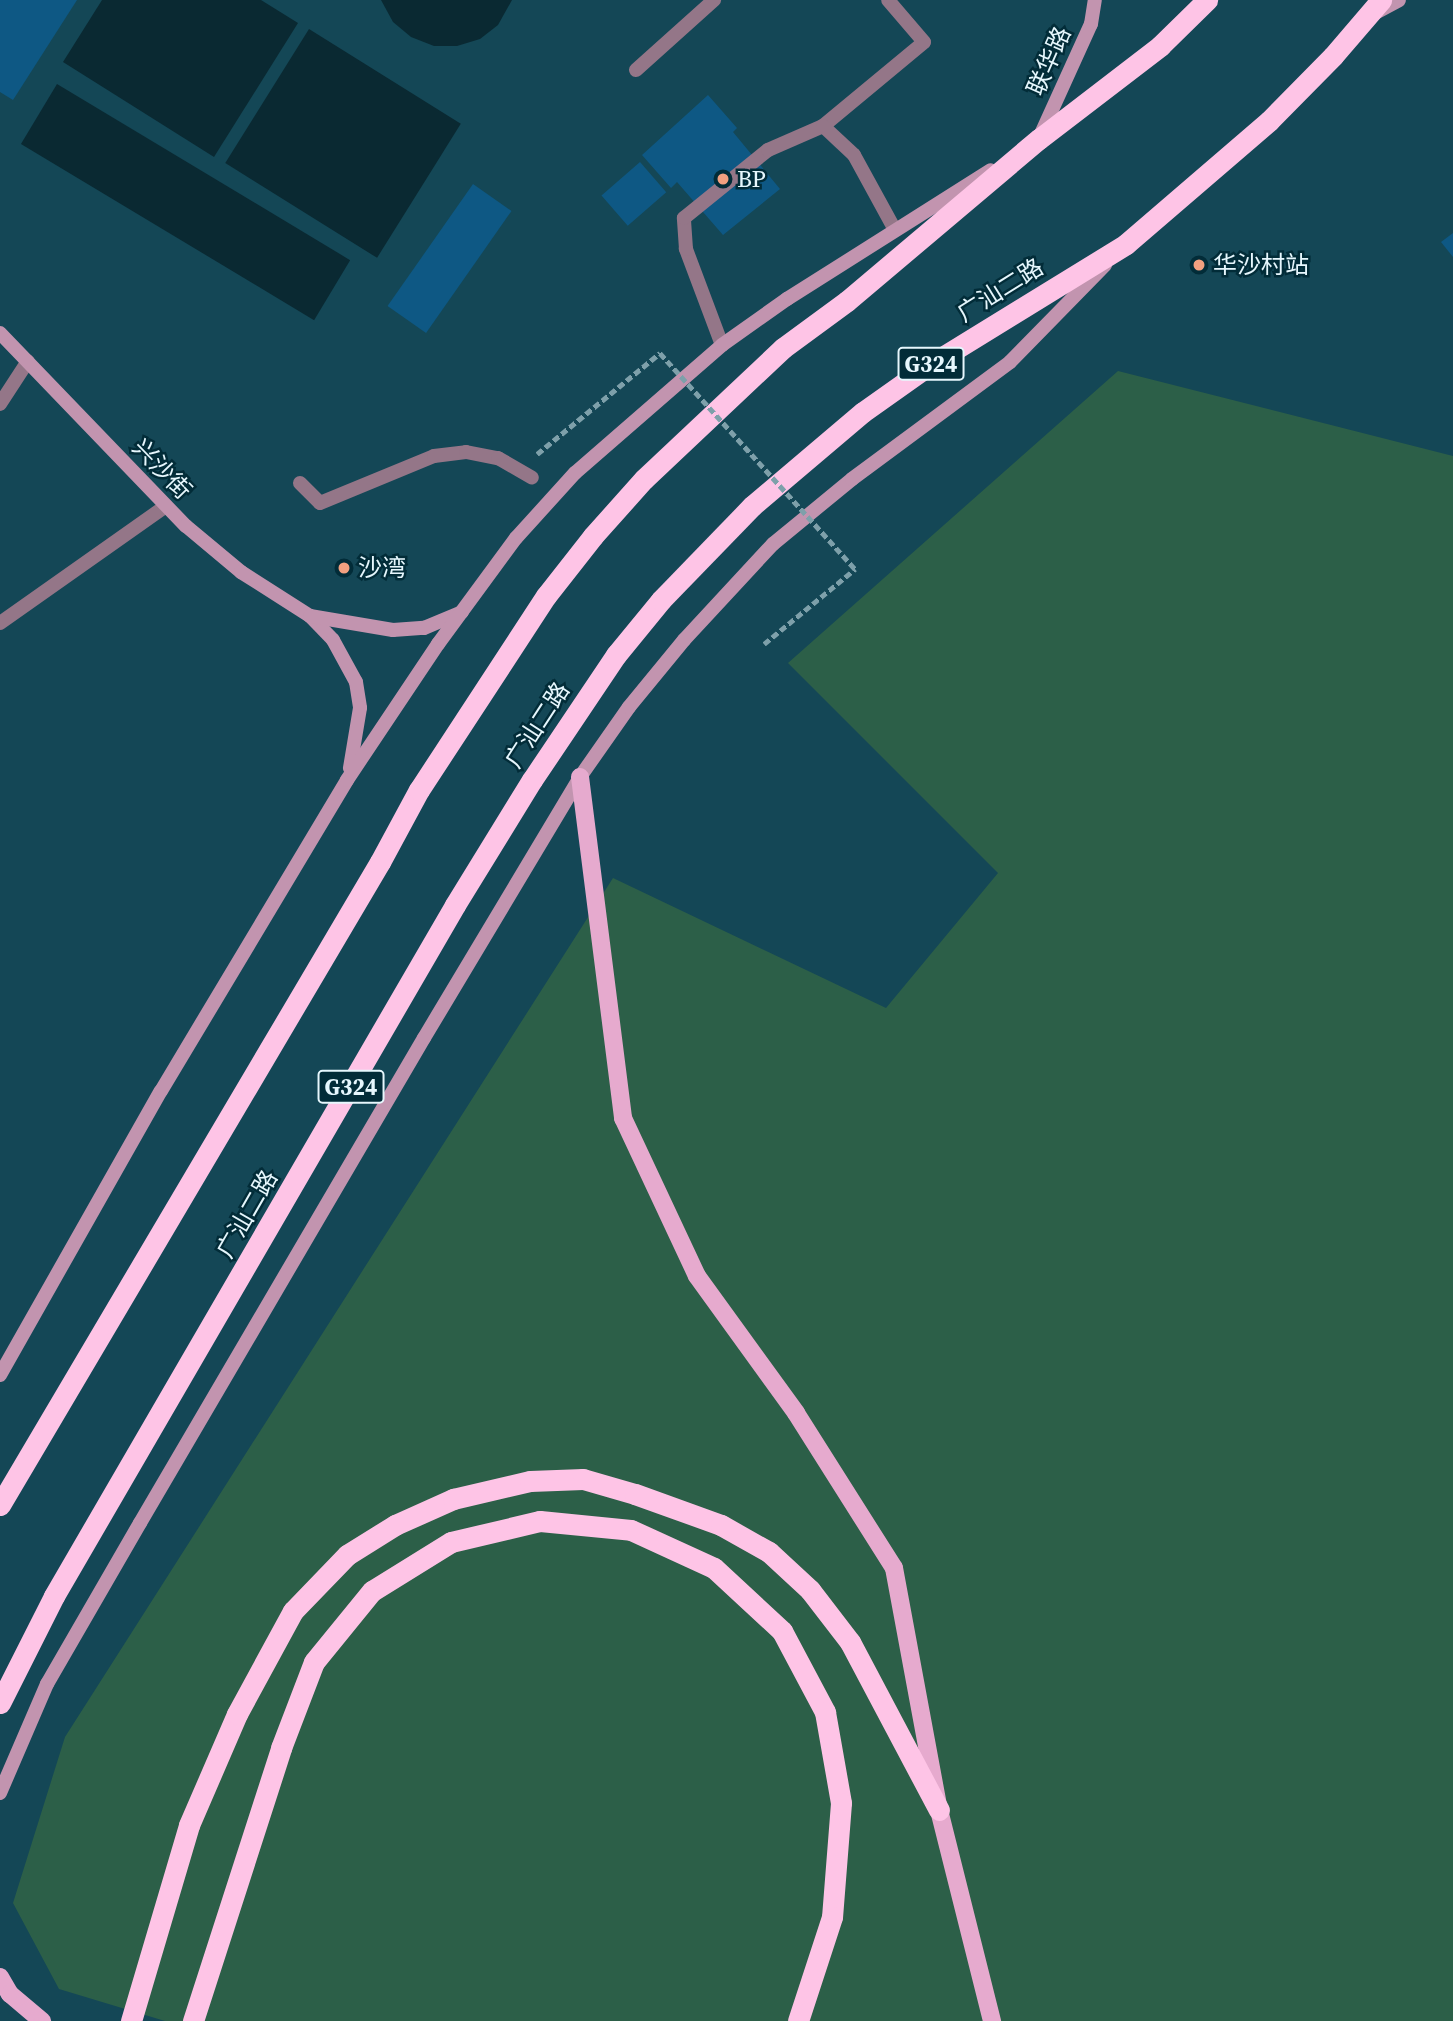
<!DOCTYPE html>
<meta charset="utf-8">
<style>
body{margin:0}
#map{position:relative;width:1453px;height:2021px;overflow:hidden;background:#144756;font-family:"Source Serif 4","Noto Sans SC",serif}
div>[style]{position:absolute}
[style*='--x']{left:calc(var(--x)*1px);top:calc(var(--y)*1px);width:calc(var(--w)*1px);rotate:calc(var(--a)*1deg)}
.green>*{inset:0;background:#2c5f48}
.water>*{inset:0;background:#0a2932;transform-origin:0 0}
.building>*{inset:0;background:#0e5884;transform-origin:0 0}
.path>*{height:4.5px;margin-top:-2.25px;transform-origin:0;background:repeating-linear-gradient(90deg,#7ea0aa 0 7px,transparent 0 10.5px)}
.lane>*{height:14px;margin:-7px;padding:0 7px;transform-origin:7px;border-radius:7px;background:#947688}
.street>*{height:14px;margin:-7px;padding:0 7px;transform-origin:7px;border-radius:7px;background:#947688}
.secondary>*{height:14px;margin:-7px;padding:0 7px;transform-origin:7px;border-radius:7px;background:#c294af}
.primary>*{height:18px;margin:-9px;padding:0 9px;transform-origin:9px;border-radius:9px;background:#e6aace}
.highway>*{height:21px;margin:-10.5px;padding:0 10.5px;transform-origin:10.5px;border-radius:10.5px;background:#fec4e6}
.path-bridge>*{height:4.5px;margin-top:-2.25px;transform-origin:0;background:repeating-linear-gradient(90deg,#7ea0aa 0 7px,transparent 0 10.5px)}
.dots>*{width:19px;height:19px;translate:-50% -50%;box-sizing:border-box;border:4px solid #022c38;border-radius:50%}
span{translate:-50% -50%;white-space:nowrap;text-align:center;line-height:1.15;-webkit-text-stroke:5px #022c38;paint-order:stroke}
.shield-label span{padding:2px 5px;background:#022c38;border:2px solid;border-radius:5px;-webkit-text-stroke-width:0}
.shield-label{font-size:23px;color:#e6f7fd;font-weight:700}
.street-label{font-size:24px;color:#e6f7fd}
.poi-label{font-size:24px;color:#e6f7fd}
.left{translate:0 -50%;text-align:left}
</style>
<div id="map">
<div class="green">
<div style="clip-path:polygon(1118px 371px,1453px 456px,1453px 2021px,165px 2021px,59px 1989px,13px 1903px,65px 1737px,613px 878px,886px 1008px,998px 873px,788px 663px)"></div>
</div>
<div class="water">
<div style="clip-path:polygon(102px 0,261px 0,298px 23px,214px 157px,63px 62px)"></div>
<div style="clip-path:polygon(381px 0,512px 0,498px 25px,480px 39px,457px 46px,434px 46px,411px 37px,393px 22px)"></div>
<div style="left:309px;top:29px;width:179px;height:158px;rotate:32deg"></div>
<div style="left:57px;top:84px;width:342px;height:70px;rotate:31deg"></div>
</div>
<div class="building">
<div style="clip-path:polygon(0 0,77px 0,13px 100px,0 92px)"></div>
<div style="clip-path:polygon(708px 95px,737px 128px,733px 132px,780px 189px,723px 235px,677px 182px,671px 188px,642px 155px)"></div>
<div style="left:640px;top:162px;width:40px;height:51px;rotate:49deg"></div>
<div style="left:473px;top:184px;width:47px;height:149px;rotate:35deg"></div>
<div style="clip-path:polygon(1453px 233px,1453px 257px,1441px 242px)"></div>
</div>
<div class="path">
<div style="--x:537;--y:454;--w:159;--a:-39.4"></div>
<div style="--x:764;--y:644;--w:118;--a:-39.5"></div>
</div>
<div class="lane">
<div style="--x:636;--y:70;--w:105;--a:-41.9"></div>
<div style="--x:823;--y:126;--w:131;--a:-39.7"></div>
<div style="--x:924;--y:42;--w:55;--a:-130.6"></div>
<div style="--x:722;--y:345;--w:103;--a:-110.6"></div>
<div style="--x:686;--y:249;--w:31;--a:-94"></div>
<div style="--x:684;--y:218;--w:108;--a:-39"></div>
<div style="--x:768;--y:150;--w:60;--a:-23.6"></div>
<div style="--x:823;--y:126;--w:42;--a:43.1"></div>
<div style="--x:854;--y:155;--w:85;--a:61.3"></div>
<div style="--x:300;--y:483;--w:28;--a:45"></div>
<div style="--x:320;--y:503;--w:123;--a:-22.4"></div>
<div style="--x:434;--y:456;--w:32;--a:-7"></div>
<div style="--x:466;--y:452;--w:33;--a:11"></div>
<div style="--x:498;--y:458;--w:39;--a:30"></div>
</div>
<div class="street">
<div style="--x:0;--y:404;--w:51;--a:-56.9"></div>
<div style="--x:0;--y:623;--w:203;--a:-35.2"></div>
</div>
<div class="secondary">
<div style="--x:1375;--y:13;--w:27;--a:-28"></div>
<div style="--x:1041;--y:134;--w:121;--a:-65.6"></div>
<div style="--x:1091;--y:24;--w:24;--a:-81"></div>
<div style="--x:0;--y:333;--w:268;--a:46.1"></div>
<div style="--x:186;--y:526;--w:72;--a:39.9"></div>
<div style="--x:241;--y:572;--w:82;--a:32.5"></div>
<div style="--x:310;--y:616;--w:33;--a:46"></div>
<div style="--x:333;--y:640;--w:48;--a:61.3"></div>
<div style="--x:356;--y:682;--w:26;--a:81"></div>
<div style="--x:360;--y:708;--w:61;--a:99.5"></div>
<div style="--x:310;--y:616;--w:84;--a:9.6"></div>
<div style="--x:393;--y:630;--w:31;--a:-4"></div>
<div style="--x:424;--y:628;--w:41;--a:-22.8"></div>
<div style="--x:0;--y:1375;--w:326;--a:-60.5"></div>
<div style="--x:161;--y:1091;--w:362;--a:-59.1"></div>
<div style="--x:347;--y:780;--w:164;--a:-56.2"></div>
<div style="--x:438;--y:644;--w:132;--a:-53.7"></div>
<div style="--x:516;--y:538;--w:88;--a:-47.8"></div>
<div style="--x:575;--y:473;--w:195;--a:-41"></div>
<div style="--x:722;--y:345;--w:80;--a:-35.3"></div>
<div style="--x:787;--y:299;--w:241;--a:-32.3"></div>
<div style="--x:0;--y:1793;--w:119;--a:-66.7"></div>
<div style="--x:47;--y:1684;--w:186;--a:-60"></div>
<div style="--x:140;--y:1523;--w:562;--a:-59.65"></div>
<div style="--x:424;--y:1038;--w:304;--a:-59.1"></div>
<div style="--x:580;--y:777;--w:85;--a:-55"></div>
<div style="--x:629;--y:707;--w:87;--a:-50.6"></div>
<div style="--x:684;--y:640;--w:131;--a:-47.2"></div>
<div style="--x:773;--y:544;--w:102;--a:-39.4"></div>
<div style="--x:852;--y:479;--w:197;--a:-36.5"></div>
<div style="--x:1010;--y:362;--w:136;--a:-45.6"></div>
</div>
<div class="primary">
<div style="--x:580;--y:777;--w:344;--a:82.8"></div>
<div style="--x:623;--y:1118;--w:174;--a:64.9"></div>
<div style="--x:697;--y:1276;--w:169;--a:54.1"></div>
<div style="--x:796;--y:1413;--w:183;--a:57.7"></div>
<div style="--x:894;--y:1568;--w:246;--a:79.5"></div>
<div style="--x:939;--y:1810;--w:218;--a:75.9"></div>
<div style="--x:0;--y:1977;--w:20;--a:60"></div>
<div style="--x:10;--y:1994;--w:42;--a:40.2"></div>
</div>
<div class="highway">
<div style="--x:0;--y:1505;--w:747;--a:-59.42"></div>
<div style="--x:380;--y:862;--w:82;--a:-61.6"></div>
<div style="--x:419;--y:790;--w:232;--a:-56.8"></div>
<div style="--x:546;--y:596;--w:76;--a:-51.9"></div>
<div style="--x:593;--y:536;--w:76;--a:-48.2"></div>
<div style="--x:644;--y:479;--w:191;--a:-43.3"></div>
<div style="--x:783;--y:348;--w:79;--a:-36.3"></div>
<div style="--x:847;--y:301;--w:251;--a:-40.2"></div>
<div style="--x:1039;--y:139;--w:153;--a:-37.5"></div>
<div style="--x:1160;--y:46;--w:66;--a:-44.4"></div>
<div style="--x:0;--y:1703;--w:120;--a:-63.2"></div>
<div style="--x:54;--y:1596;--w:799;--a:-59.87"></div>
<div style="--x:455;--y:905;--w:147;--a:-58.4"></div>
<div style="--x:532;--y:780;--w:151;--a:-56.1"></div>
<div style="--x:616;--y:655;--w:71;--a:-50.7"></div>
<div style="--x:661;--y:600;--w:131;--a:-45.9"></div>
<div style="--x:752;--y:506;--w:145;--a:-40.3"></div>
<div style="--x:863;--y:412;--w:80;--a:-35.3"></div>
<div style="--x:928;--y:366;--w:233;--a:-31.6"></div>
<div style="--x:1126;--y:244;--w:189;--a:-40.7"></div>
<div style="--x:1269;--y:121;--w:91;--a:-45.4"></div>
<div style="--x:1333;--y:56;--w:74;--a:-49.4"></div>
<div style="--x:131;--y:2021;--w:204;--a:-73.5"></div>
<div style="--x:189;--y:1825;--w:121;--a:-66.6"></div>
<div style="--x:237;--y:1714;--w:117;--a:-61.5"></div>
<div style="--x:293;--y:1611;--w:78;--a:-46"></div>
<div style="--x:347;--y:1555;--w:57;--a:-32"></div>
<div style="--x:395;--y:1525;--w:64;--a:-24.1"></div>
<div style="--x:453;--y:1499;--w:79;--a:-13.2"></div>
<div style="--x:530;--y:1481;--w:53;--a:-2.2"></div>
<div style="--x:583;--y:1479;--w:54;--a:16.1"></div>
<div style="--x:635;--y:1494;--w:91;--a:19.8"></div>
<div style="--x:721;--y:1525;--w:55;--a:29.4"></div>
<div style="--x:769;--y:1552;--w:56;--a:42.8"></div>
<div style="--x:810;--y:1590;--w:66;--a:52.4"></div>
<div style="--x:850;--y:1642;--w:190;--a:62.1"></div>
<div style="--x:193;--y:2021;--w:287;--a:-72.1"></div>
<div style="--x:281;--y:1748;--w:92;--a:-69"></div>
<div style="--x:314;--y:1662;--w:92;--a:-50.8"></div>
<div style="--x:372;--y:1591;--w:93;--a:-31.8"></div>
<div style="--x:451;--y:1542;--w:91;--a:-13.3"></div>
<div style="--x:540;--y:1521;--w:91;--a:5.6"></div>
<div style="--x:631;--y:1530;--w:91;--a:24.6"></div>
<div style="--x:714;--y:1568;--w:93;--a:42.8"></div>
<div style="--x:782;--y:1631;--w:92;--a:62"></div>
<div style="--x:825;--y:1712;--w:92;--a:80"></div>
<div style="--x:841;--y:1803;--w:114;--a:94.5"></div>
<div style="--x:832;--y:1917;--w:109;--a:108.1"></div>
</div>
<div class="path-bridge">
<div style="--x:660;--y:353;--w:291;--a:47.9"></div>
</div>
<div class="dots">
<div style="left:723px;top:179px;background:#f2a080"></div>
<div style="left:1199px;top:265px;background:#f2a080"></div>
<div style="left:344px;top:568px;background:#f2a080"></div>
</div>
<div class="shield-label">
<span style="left:931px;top:364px">G324</span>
<span style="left:351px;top:1087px">G324</span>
</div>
<div class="street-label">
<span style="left:1049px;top:61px;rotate:-66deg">联华路</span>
<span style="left:1000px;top:290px;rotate:-32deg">广汕二路</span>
<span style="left:162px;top:469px;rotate:46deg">兴沙街</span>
<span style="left:537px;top:725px;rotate:-57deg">广汕二路</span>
<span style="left:247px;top:1214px;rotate:-60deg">广汕二路</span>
</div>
<div class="poi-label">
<span class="left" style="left:737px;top:179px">BP</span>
<span class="left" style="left:1213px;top:265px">华沙村站</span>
<span class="left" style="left:358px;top:568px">沙湾</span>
</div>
</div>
